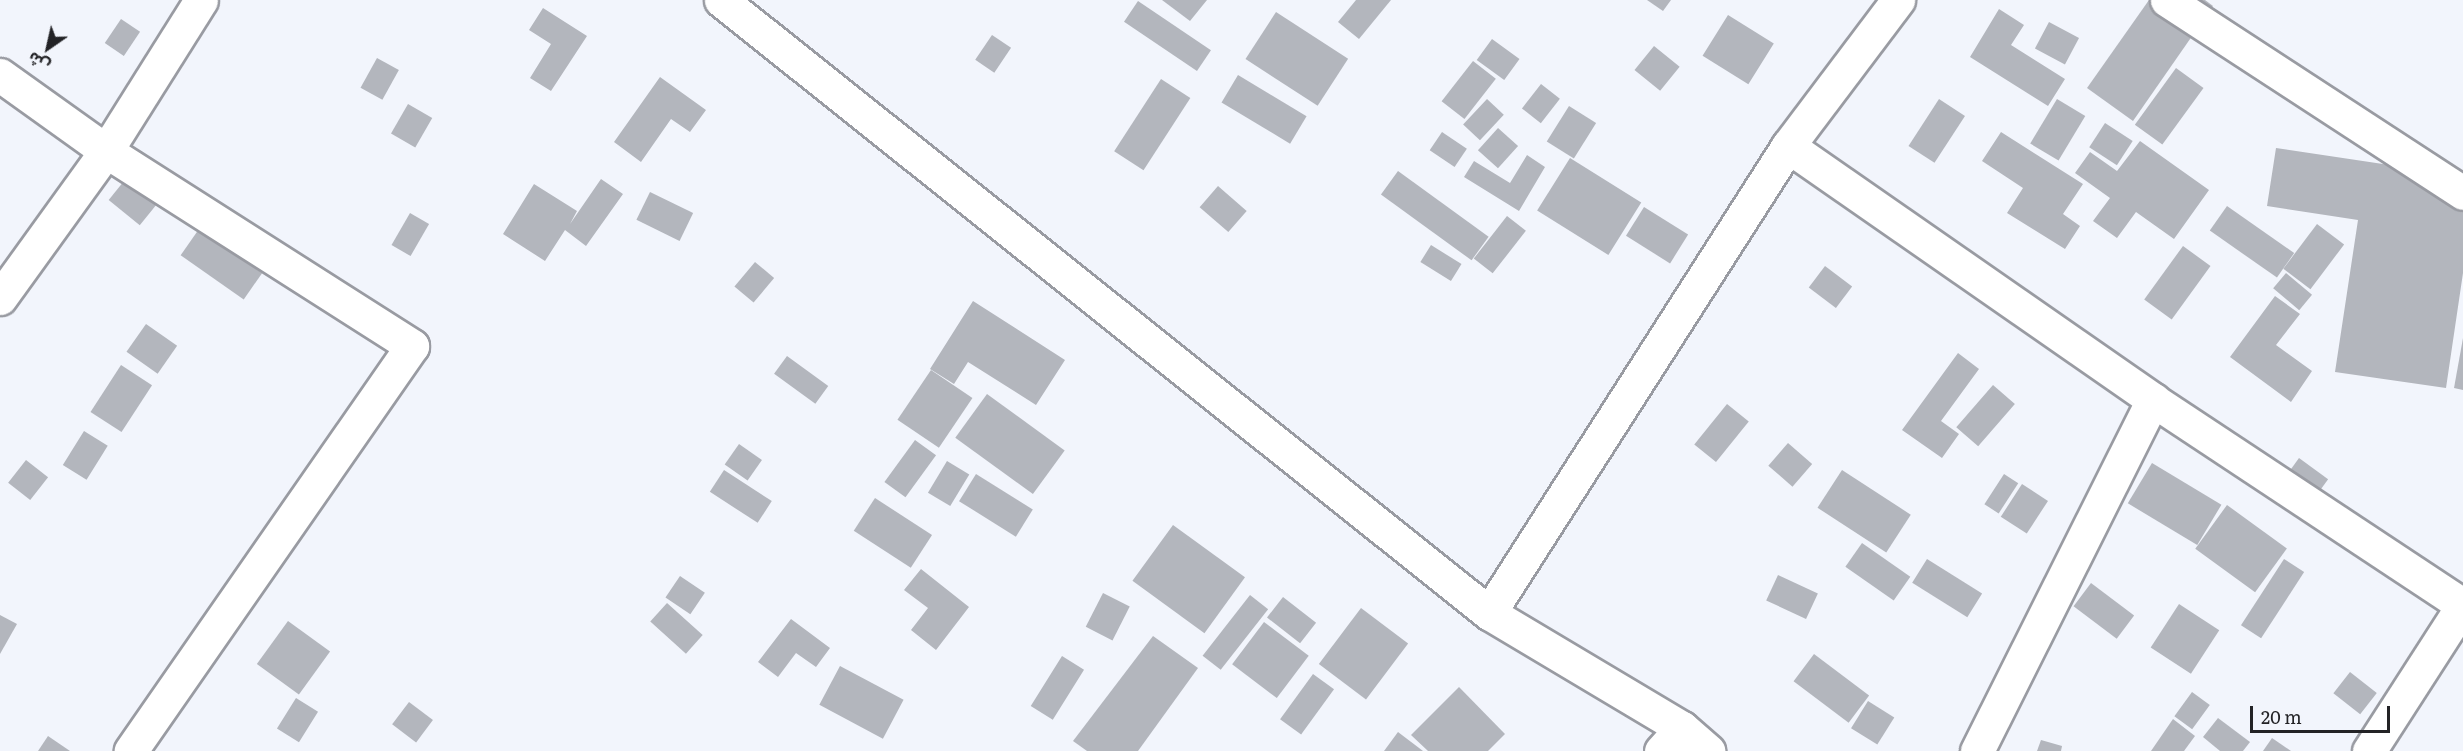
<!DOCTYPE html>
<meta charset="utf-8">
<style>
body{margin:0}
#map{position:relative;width:2463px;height:751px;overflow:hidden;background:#f2f5fc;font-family:Literata,"Noto Sans Arabic",serif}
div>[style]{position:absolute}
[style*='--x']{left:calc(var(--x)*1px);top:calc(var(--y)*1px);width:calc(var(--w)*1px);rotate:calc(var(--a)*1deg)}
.building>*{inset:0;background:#b3b6bd;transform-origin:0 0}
.roads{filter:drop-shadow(2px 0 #999ba2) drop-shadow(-2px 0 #999ba2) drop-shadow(0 2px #999ba2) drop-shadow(0 -2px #999ba2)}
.minor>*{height:33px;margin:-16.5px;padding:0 16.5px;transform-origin:16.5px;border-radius:16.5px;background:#fff}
span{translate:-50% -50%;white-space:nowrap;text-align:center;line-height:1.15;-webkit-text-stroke:4.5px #f2f5fc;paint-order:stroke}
.north{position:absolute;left:18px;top:18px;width:60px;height:60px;-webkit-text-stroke:4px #f2f5fc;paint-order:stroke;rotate:214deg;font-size:16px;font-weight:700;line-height:24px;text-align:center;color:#232326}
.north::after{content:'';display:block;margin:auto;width:21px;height:27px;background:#232326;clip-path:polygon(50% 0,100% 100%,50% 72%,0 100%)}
.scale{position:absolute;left:2250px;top:706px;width:140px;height:27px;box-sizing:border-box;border:3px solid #232326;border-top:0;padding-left:8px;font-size:18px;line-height:21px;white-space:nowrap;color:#232326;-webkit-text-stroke:4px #f2f5fc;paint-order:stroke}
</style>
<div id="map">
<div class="building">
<div style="clip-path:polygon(1162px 0,1207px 0,1190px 21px)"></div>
<div style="clip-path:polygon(1356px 0,1391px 0,1359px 39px,1338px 22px)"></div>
<div style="clip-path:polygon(1647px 0,1671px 0,1663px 11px)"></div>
<div style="clip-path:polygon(2149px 0,2205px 0,2213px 6px,2133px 121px,2087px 88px)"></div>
<div style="left:1138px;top:1px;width:88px;height:25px;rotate:34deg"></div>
<div style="clip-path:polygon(543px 8px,587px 36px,551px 91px,530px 78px,551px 44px,529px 30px)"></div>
<div style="clip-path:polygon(1999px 9px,2024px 25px,2011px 45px,2065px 79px,2048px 106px,1970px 57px)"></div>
<div style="left:1276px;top:12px;width:86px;height:56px;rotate:33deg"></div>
<div style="left:1728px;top:15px;width:54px;height:48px;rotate:32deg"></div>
<div style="left:121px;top:19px;width:23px;height:29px;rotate:34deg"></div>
<div style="left:2049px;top:22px;width:34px;height:30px;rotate:28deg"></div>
<div style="left:992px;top:35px;width:23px;height:30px;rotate:34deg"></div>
<div style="left:1492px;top:39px;width:34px;height:26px;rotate:36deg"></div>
<div style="left:1654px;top:46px;width:33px;height:31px;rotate:39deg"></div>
<div style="left:377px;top:58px;width:25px;height:34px;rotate:29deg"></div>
<div style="left:1473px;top:61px;width:29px;height:51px;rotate:38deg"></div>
<div style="left:2176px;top:68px;width:34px;height:70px;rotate:36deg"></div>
<div style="left:1238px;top:75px;width:80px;height:32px;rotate:31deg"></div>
<div style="clip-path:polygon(660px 77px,706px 110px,690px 132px,671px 119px,641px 162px,614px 142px)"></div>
<div style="left:1161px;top:79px;width:35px;height:86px;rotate:33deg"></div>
<div style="left:1541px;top:84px;width:24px;height:31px;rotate:38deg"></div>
<div style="left:1487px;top:99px;width:23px;height:35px;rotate:43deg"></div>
<div style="left:1939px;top:99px;width:31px;height:56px;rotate:33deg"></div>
<div style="left:2057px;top:99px;width:33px;height:52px;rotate:31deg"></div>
<div style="left:408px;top:104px;width:28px;height:34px;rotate:30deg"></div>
<div style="left:1569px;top:106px;width:32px;height:42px;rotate:32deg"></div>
<div style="left:2105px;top:123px;width:33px;height:29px;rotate:33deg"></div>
<div style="left:1498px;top:128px;width:27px;height:30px;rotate:42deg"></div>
<div style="left:1442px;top:132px;width:30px;height:22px;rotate:34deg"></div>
<div style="clip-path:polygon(2001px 132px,2083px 184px,2063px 214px,2080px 226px,2065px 249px,2007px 213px,2023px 188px,1982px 161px)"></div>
<div style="clip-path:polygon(2140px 141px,2209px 190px,2174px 239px,2136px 212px,2117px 238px,2093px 221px,2110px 198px,2075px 173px,2090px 152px,2117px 171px)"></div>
<div style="clip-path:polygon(2276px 148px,2463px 176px,2463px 273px,2446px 388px,2335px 372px,2358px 220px,2267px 206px)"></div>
<div style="clip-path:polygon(1527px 155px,1545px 167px,1519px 211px,1464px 177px,1474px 161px,1510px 183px)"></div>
<div style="left:1570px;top:158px;width:84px;height:62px;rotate:32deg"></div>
<div style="left:137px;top:165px;width:40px;height:45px;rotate:39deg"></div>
<div style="left:1398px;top:171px;width:112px;height:29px;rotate:36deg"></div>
<div style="clip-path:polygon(601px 179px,623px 194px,586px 246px,565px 230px,545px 261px,503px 234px,534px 184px,577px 211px,570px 224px)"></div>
<div style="left:1218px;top:186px;width:38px;height:28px;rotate:41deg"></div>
<div style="left:650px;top:192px;width:48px;height:31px;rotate:26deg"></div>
<div style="left:2227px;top:206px;width:82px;height:30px;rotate:35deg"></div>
<div style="left:1644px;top:207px;width:52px;height:34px;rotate:32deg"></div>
<div style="left:410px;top:213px;width:22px;height:37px;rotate:30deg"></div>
<div style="left:1507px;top:216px;width:24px;height:54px;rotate:38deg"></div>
<div style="left:2317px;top:224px;width:34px;height:56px;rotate:37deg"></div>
<div style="left:199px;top:229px;width:77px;height:32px;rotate:35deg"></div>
<div style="left:1431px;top:245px;width:36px;height:20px;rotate:32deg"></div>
<div style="left:2183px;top:246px;width:34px;height:66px;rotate:36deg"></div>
<div style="left:755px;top:262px;width:25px;height:32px;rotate:40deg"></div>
<div style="left:1825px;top:266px;width:34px;height:27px;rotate:37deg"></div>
<div style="left:2286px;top:273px;width:34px;height:20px;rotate:40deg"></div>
<div style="clip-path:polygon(2275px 296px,2300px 314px,2276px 345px,2312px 371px,2291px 402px,2230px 357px)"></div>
<div style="clip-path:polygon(973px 301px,1065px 360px,1036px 405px,968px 362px,954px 384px,930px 369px)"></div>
<div style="left:146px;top:324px;width:38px;height:34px;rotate:35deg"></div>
<div style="clip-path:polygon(2463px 338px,2463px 390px,2454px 388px)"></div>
<div style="clip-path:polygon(1958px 353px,1979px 369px,1941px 421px,1959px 434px,1942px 458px,1902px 430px)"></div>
<div style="left:787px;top:356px;width:51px;height:22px;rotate:36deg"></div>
<div style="left:121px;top:365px;width:37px;height:56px;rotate:33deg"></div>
<div style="left:931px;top:370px;width:50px;height:60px;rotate:34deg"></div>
<div style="left:1993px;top:385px;width:29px;height:56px;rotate:41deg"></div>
<div style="left:987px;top:394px;width:96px;height:54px;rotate:36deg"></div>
<div style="left:1727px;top:404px;width:28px;height:52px;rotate:39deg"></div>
<div style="left:84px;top:431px;width:28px;height:40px;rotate:32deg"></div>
<div style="left:915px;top:440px;width:26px;height:52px;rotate:36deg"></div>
<div style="left:1788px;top:443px;width:32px;height:30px;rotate:41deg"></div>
<div style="left:739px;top:444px;width:28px;height:25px;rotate:35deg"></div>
<div style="left:2299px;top:458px;width:36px;height:44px;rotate:36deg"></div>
<div style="left:26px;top:460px;width:28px;height:29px;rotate:38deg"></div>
<div style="left:947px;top:461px;width:26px;height:37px;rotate:31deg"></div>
<div style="left:2152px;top:463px;width:81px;height:47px;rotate:31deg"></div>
<div style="left:724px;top:470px;width:57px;height:26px;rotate:33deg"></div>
<div style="left:1842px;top:470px;width:82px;height:45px;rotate:33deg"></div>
<div style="left:976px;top:474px;width:67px;height:32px;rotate:32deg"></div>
<div style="left:2004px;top:474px;width:17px;height:36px;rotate:33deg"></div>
<div style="left:2022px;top:484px;width:31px;height:39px;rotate:33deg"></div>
<div style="left:875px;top:498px;width:68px;height:39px;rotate:33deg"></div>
<div style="left:2227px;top:505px;width:74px;height:54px;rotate:36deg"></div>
<div style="left:1173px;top:525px;width:89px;height:69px;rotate:36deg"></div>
<div style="left:1862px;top:543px;width:59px;height:29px;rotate:35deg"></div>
<div style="left:1927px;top:559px;width:65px;height:28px;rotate:32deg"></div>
<div style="left:2284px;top:559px;width:24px;height:79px;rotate:33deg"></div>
<div style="clip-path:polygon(921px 569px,969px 607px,936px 650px,911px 630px,928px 608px,904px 590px)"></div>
<div style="left:1778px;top:575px;width:44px;height:28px;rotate:25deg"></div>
<div style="left:680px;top:576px;width:30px;height:26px;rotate:34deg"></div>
<div style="left:2091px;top:583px;width:54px;height:29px;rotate:37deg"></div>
<div style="left:1103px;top:593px;width:30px;height:38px;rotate:27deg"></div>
<div style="left:1250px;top:595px;width:23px;height:77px;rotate:38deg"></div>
<div style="left:1283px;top:597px;width:42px;height:26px;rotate:38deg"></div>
<div style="left:667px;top:603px;width:48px;height:25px;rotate:42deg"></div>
<div style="left:2179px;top:604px;width:48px;height:52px;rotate:33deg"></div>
<div style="left:1361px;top:608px;width:59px;height:70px;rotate:37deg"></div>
<div style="clip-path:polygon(0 615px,17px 624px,0 654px)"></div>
<div style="clip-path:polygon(791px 619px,830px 648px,816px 667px,796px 653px,778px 677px,758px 662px)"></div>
<div style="left:288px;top:621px;width:52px;height:53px;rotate:36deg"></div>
<div style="left:1264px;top:622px;width:56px;height:53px;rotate:37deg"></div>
<div style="clip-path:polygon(1153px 636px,1198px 668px,1138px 751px,1087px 751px,1073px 741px)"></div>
<div style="left:1814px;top:654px;width:69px;height:34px;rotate:37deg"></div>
<div style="left:1062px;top:656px;width:26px;height:59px;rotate:32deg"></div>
<div style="left:840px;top:666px;width:72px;height:44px;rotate:28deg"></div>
<div style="left:2350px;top:672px;width:34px;height:27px;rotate:38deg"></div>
<div style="left:1313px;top:674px;width:26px;height:56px;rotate:36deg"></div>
<div style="clip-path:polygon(1459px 687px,1505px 734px,1488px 751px,1428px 751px,1411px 735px)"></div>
<div style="left:2192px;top:692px;width:22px;height:30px;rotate:36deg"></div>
<div style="left:296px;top:698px;width:26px;height:36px;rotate:32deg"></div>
<div style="left:1868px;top:701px;width:31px;height:32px;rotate:32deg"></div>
<div style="left:409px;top:702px;width:30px;height:28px;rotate:37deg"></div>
<div style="clip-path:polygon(2218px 718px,2250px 742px,2243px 751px,2220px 751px,2203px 737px)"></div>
<div style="clip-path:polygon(2173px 719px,2195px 736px,2184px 751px,2151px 751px)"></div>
<div style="clip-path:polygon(1398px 732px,1423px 751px,1384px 751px)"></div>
<div style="clip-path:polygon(48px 736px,70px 751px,38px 751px)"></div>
<div style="clip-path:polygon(2272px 738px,2291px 751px,2263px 751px)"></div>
<div style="clip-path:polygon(2041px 740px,2062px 746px,2061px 751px,2037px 751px)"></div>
</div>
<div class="roads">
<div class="minor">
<div style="--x:721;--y:0;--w:983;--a:38.6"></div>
<div style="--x:1489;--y:613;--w:225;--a:30.8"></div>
<div style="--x:1682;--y:728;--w:35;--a:41"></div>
<div style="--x:2167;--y:0;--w:353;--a:33.1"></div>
<div style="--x:0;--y:75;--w:130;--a:35.6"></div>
<div style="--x:106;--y:151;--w:363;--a:32.5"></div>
<div style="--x:412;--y:346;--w:493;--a:124.8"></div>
<div style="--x:1788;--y:146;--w:445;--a:34.8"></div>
<div style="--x:2153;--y:400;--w:372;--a:33.5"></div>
<div style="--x:0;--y:298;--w:181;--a:-54.2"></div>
<div style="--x:106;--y:151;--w:178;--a:-57.8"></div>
<div style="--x:1489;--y:613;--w:555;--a:-57.37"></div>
<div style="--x:1788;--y:146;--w:183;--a:-53"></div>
<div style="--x:1661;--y:751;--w:31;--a:-48"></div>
<div style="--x:1977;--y:751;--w:393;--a:-63.4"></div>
<div style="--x:2369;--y:751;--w:174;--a:-57.2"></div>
</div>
</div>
<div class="north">ش</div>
<div class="scale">20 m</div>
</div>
